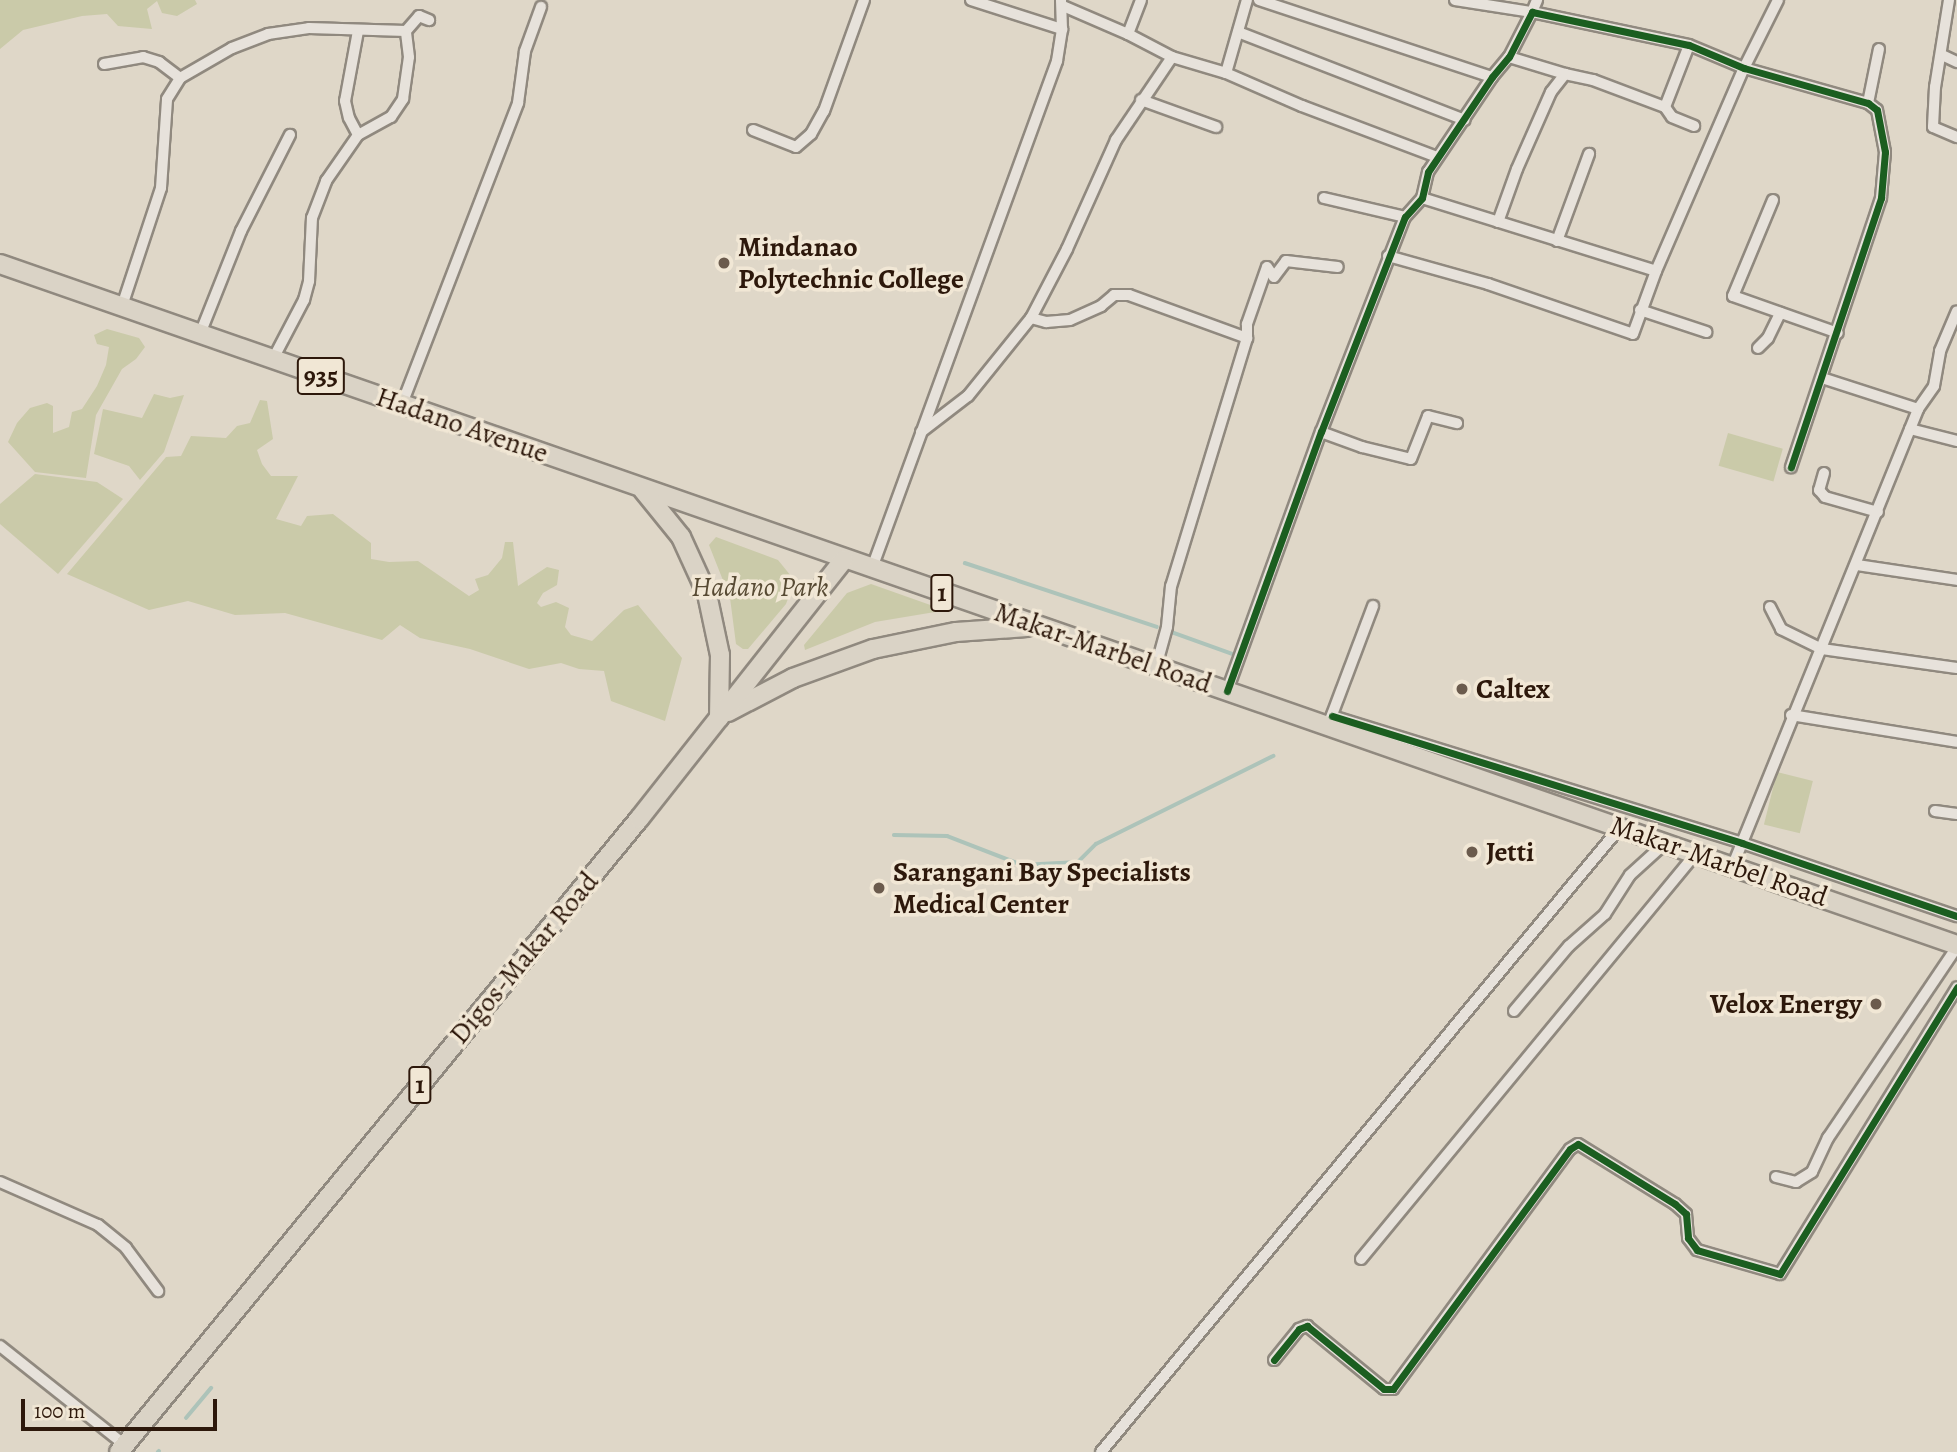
<!DOCTYPE html>
<style>
body{margin:0}
#map{position:relative;width:1957px;height:1452px;overflow:hidden;background:#dfd7c8;font-family:Alegreya,serif}
div>[style]{position:absolute}
[style*='--x']{left:calc(var(--x)*1px);top:calc(var(--y)*1px);width:calc(var(--w)*1px);rotate:calc(var(--a)*1deg)}
.green>*{inset:0;background:#cacaa9;transform-origin:0 0}
.stream>*{height:3.5px;margin:-1.75px;padding:0 1.75px;transform-origin:1.75px;border-radius:1.75px;background:#adc3b9}
.roads{filter:drop-shadow(2px 0 #90897f) drop-shadow(-2px 0 #90897f) drop-shadow(0 2px #90897f) drop-shadow(0 -2px #90897f)}
.street>*{height:10px;margin:-5px;padding:0 5px;transform-origin:5px;border-radius:5px;background:#e7e2db}
.primary>*{height:18px;margin:-9px;padding:0 9px;transform-origin:9px;border-radius:9px;background:#dad3c6}
.cycleway>*{height:7px;margin:-3.5px;padding:0 3.5px;transform-origin:3.5px;border-radius:3.5px;background:#1b5e20}
.dots>*{width:19px;height:19px;translate:-50% -50%;box-sizing:border-box;border:4px solid #f1e7d5;border-radius:50%}
span{translate:-50% -50%;white-space:nowrap;text-align:center;line-height:1.15;-webkit-text-stroke:7px #f1e7d5;paint-order:stroke}
.shield-label span{padding:2px 5px;background:#f1e7d5;border:2px solid;border-radius:5px;-webkit-text-stroke-width:0}
.shield-label{font-size:26px;color:#2d180b;font-weight:700}
.poi-label{font-size:28px;color:#2d180b;font-weight:700}
.left{translate:0 -50%;text-align:left}
.right{translate:-100% -50%;text-align:right}
.street-label{font-size:28px;color:#2d180b}
.park-label{font-size:28px;color:#574a33;font-style:italic}
.scale{position:absolute;left:21px;top:1399px;width:196px;height:32px;box-sizing:border-box;border:4px solid #2d180b;border-top:0;padding-left:9px;font-size:21px;line-height:24px;white-space:nowrap;color:#2d180b;-webkit-text-stroke:5px #f1e7d5;paint-order:stroke}
</style>
<div id="map">
<div class="green">
<div style="clip-path:polygon(0 0,195px 0,197px 4px,177px 16px,162px 13px,157px 1px,147px 9px,152px 29px,118px 26px,107px 14px,82px 16px,23px 30px,0 49px)"></div>
<div style="clip-path:polygon(107px 329px,139px 338px,145px 347px,136px 359px,122px 369px,96px 415px,86px 478px,35px 472px,8px 442px,17px 423px,30px 408px,47px 403px,53px 406px,53px 433px,69px 427px,72px 412px,82px 409px,97px 386px,106px 365px,109px 347px,97px 344px,94px 335px)"></div>
<div style="clip-path:polygon(154px 394px,170px 398px,184px 395px,164px 452px,140px 480px,129px 466px,94px 454px,103px 409px,142px 418px)"></div>
<div style="clip-path:polygon(260px 400px,267px 401px,273px 439px,257px 450px,262px 464px,271px 476px,298px 476px,276px 519px,301px 526px,307px 516px,333px 514px,371px 543px,371px 559px,389px 562px,418px 561px,469px 596px,479px 590px,475px 579px,488px 575px,502px 558px,505px 542px,513px 542px,518px 586px,547px 567px,559px 570px,557px 585px,543px 593px,537px 603px,541px 607px,556px 602px,569px 608px,565px 627px,571px 635px,592px 641px,624px 610px,638px 605px,682px 658px,665px 721px,611px 701px,604px 671px,579px 669px,561px 663px,529px 669px,470px 649px,420px 638px,400px 625px,382px 640px,285px 613px,235px 615px,188px 601px,149px 610px,67px 574px,166px 457px,181px 456px,191px 436px,226px 438px,237px 426px,250px 423px)"></div>
<div style="left:1728px;top:433px;width:57px;height:34px;rotate:16deg"></div>
<div style="clip-path:polygon(35px 474px,97px 482px,123px 499px,58px 574px,0 524px,0 504px)"></div>
<div style="clip-path:polygon(716px 537px,778px 560px,791px 576px,793px 585px,786px 604px,748px 649px,743px 649px,736px 644px,730px 598px,709px 545px)"></div>
<div style="clip-path:polygon(871px 584px,936px 607px,935px 612px,875px 622px,805px 650px,804px 645px,847px 593px)"></div>
<div style="left:1777px;top:772px;width:37px;height:54px;rotate:14deg"></div>
</div>
<div class="stream">
<div style="--x:965;--y:563;--w:202;--a:18.4"></div>
<div style="--x:1174;--y:633;--w:63;--a:19.6"></div>
<div style="--x:894;--y:835;--w:53;--a:1.1"></div>
<div style="--x:947;--y:836;--w:80;--a:21.1"></div>
<div style="--x:1022;--y:865;--w:56;--a:-3.1"></div>
<div style="--x:1078;--y:862;--w:25;--a:-45"></div>
<div style="--x:1096;--y:844;--w:198;--a:-26.4"></div>
<div style="--x:186;--y:1418;--w:39;--a:-50"></div>
<div style="--x:158;--y:1452;--w:1;--a:-45"></div>
</div>
<div class="roads">
<div class="street">
<div style="--x:971;--y:0;--w:96;--a:17.7"></div>
<div style="--x:1259;--y:0;--w:245;--a:18.3"></div>
<div style="--x:1455;--y:0;--w:78;--a:8.9"></div>
<div style="--x:1532;--y:12;--w:13;--a:-67"></div>
<div style="--x:1949;--y:0;--w:88;--a:99.1"></div>
<div style="--x:1935;--y:87;--w:40;--a:92.9"></div>
<div style="--x:1933;--y:127;--w:26;--a:23"></div>
<div style="--x:1063;--y:6;--w:71;--a:23.3"></div>
<div style="--x:1128;--y:34;--w:50;--a:27.6"></div>
<div style="--x:1172;--y:57;--w:56;--a:16.5"></div>
<div style="--x:1226;--y:73;--w:83;--a:23.5"></div>
<div style="--x:1302;--y:106;--w:144;--a:20.7"></div>
<div style="--x:358;--y:31;--w:71;--a:100.5"></div>
<div style="--x:345;--y:101;--w:17;--a:77"></div>
<div style="--x:349;--y:118;--w:19;--a:62"></div>
<div style="--x:1238;--y:32;--w:243;--a:21.2"></div>
<div style="--x:1128;--y:34;--w:36;--a:-69"></div>
<div style="--x:1942;--y:55;--w:17;--a:25"></div>
<div style="--x:1509;--y:57;--w:59;--a:16.9"></div>
<div style="--x:104;--y:64;--w:40;--a:-10"></div>
<div style="--x:143;--y:57;--w:17;--a:17"></div>
<div style="--x:159;--y:62;--w:26;--a:37"></div>
<div style="--x:1226;--y:73;--w:76;--a:-74"></div>
<div style="--x:1141;--y:100;--w:80;--a:19.8"></div>
<div style="--x:1868;--y:103;--w:55;--a:-78.5"></div>
<div style="--x:1665;--y:107;--w:12;--a:55"></div>
<div style="--x:1672;--y:117;--w:24;--a:22"></div>
<div style="--x:753;--y:130;--w:46;--a:21.6"></div>
<div style="--x:796;--y:147;--w:20;--a:-41"></div>
<div style="--x:811;--y:134;--w:26;--a:-61"></div>
<div style="--x:824;--y:111;--w:118;--a:-70.2"></div>
<div style="--x:1324;--y:198;--w:83;--a:13.2"></div>
<div style="--x:1422;--y:198;--w:245;--a:17.3"></div>
<div style="--x:1773;--y:200;--w:104;--a:112.6"></div>
<div style="--x:1733;--y:296;--w:111;--a:19.4"></div>
<div style="--x:1498;--y:222;--w:56;--a:-70.3"></div>
<div style="--x:1517;--y:169;--w:84;--a:-66.2"></div>
<div style="--x:1551;--y:92;--w:23;--a:-52"></div>
<div style="--x:1565;--y:74;--w:29;--a:12"></div>
<div style="--x:1593;--y:80;--w:77;--a:20.6"></div>
<div style="--x:1665;--y:107;--w:66;--a:-68.8"></div>
<div style="--x:1557;--y:241;--w:93;--a:-69.8"></div>
<div style="--x:1388;--y:256;--w:104;--a:15.6"></div>
<div style="--x:1488;--y:284;--w:153;--a:19"></div>
<div style="--x:1633;--y:334;--w:67;--a:-69.9"></div>
<div style="--x:1656;--y:271;--w:221;--a:-66.6"></div>
<div style="--x:1744;--y:68;--w:76;--a:-63.4"></div>
<div style="--x:1267;--y:267;--w:12;--a:55"></div>
<div style="--x:1274;--y:277;--w:20;--a:-53"></div>
<div style="--x:1286;--y:261;--w:52;--a:6.6"></div>
<div style="--x:122;--y:306;--w:124;--a:-71.7"></div>
<div style="--x:161;--y:188;--w:89;--a:-86.1"></div>
<div style="--x:167;--y:99;--w:25;--a:-58"></div>
<div style="--x:180;--y:78;--w:60;--a:-30"></div>
<div style="--x:232;--y:48;--w:39;--a:-21"></div>
<div style="--x:268;--y:34;--w:41;--a:-8.3"></div>
<div style="--x:309;--y:28;--w:97;--a:1.8"></div>
<div style="--x:406;--y:31;--w:20;--a:-49"></div>
<div style="--x:419;--y:16;--w:11;--a:22"></div>
<div style="--x:1640;--y:310;--w:70;--a:18.4"></div>
<div style="--x:1031;--y:318;--w:16;--a:15"></div>
<div style="--x:1046;--y:322;--w:24;--a:-5"></div>
<div style="--x:1070;--y:320;--w:34;--a:-24"></div>
<div style="--x:1101;--y:306;--w:17;--a:-40"></div>
<div style="--x:1114;--y:295;--w:15;--a:0"></div>
<div style="--x:1129;--y:295;--w:126;--a:20"></div>
<div style="--x:1247;--y:338;--w:259;--a:107"></div>
<div style="--x:1171;--y:586;--w:41;--a:95.6"></div>
<div style="--x:1167;--y:627;--w:41;--a:105.4"></div>
<div style="--x:200;--y:334;--w:111;--a:-68.3"></div>
<div style="--x:241;--y:231;--w:108;--a:-63"></div>
<div style="--x:1247;--y:338;--w:14;--a:-90"></div>
<div style="--x:1247;--y:324;--w:60;--a:-70.7"></div>
<div style="--x:1758;--y:348;--w:14;--a:-45"></div>
<div style="--x:1768;--y:338;--w:28;--a:-64"></div>
<div style="--x:273;--y:359;--w:67;--a:-62.3"></div>
<div style="--x:304;--y:300;--w:20;--a:-75"></div>
<div style="--x:309;--y:281;--w:63;--a:-87.3"></div>
<div style="--x:312;--y:218;--w:40;--a:-69"></div>
<div style="--x:326;--y:181;--w:56;--a:-55.2"></div>
<div style="--x:358;--y:135;--w:38;--a:-29"></div>
<div style="--x:391;--y:117;--w:22;--a:-56"></div>
<div style="--x:403;--y:99;--w:42;--a:-81.9"></div>
<div style="--x:409;--y:57;--w:26;--a:-97"></div>
<div style="--x:1822;--y:378;--w:101;--a:17.9"></div>
<div style="--x:402;--y:404;--w:323;--a:-68.9"></div>
<div style="--x:518;--y:103;--w:52;--a:-82.3"></div>
<div style="--x:525;--y:51;--w:47;--a:-70"></div>
<div style="--x:1910;--y:429;--w:49;--a:14.3"></div>
<div style="--x:921;--y:432;--w:59;--a:-37.5"></div>
<div style="--x:968;--y:396;--w:100;--a:-51.1"></div>
<div style="--x:1031;--y:318;--w:78;--a:-62.4"></div>
<div style="--x:1067;--y:249;--w:120;--a:-65.8"></div>
<div style="--x:1116;--y:140;--w:100;--a:-56"></div>
<div style="--x:1321;--y:432;--w:44;--a:20.1"></div>
<div style="--x:1362;--y:447;--w:50;--a:13.8"></div>
<div style="--x:1411;--y:459;--w:46;--a:-68.4"></div>
<div style="--x:1428;--y:416;--w:30;--a:14"></div>
<div style="--x:1824;--y:473;--w:18;--a:106"></div>
<div style="--x:1819;--y:490;--w:9;--a:49"></div>
<div style="--x:1825;--y:497;--w:55;--a:15.8"></div>
<div style="--x:1857;--y:565;--w:101;--a:8.5"></div>
<div style="--x:872;--y:568;--w:540;--a:-69.95"></div>
<div style="--x:1057;--y:61;--w:32;--a:-81"></div>
<div style="--x:1062;--y:29;--w:29;--a:-92"></div>
<div style="--x:1770;--y:607;--w:25;--a:63"></div>
<div style="--x:1781;--y:629;--w:46;--a:26"></div>
<div style="--x:1822;--y:649;--w:136;--a:8"></div>
<div style="--x:1227;--y:691;--w:276;--a:-70.1"></div>
<div style="--x:1321;--y:432;--w:231;--a:-68.7"></div>
<div style="--x:1405;--y:217;--w:25;--a:-48"></div>
<div style="--x:1422;--y:198;--w:27;--a:-77"></div>
<div style="--x:1428;--y:172;--w:115;--a:-56"></div>
<div style="--x:1492;--y:77;--w:26;--a:-50"></div>
<div style="--x:1509;--y:57;--w:51;--a:-62.9"></div>
<div style="--x:1532;--y:12;--w:160;--a:11.9"></div>
<div style="--x:1689;--y:45;--w:60;--a:22.7"></div>
<div style="--x:1744;--y:68;--w:129;--a:15.8"></div>
<div style="--x:1868;--y:103;--w:11;--a:38"></div>
<div style="--x:1877;--y:110;--w:43;--a:79.2"></div>
<div style="--x:1885;--y:152;--w:46;--a:95"></div>
<div style="--x:1881;--y:198;--w:284;--a:108.5"></div>
<div style="--x:1791;--y:715;--w:168;--a:9.2"></div>
<div style="--x:1332;--y:716;--w:429;--a:17.2"></div>
<div style="--x:1742;--y:843;--w:227;--a:18.8"></div>
<div style="--x:1330;--y:720;--w:122;--a:-69.3"></div>
<div style="--x:1935;--y:811;--w:22;--a:8"></div>
<div style="--x:1733;--y:865;--w:492;--a:-67.9"></div>
<div style="--x:1918;--y:409;--w:28;--a:-55"></div>
<div style="--x:1934;--y:386;--w:36;--a:-80"></div>
<div style="--x:1940;--y:351;--w:43;--a:-67"></div>
<div style="--x:1514;--y:1011;--w:85;--a:-49.8"></div>
<div style="--x:1569;--y:946;--w:48;--a:-41.6"></div>
<div style="--x:1605;--y:914;--w:46;--a:-57.3"></div>
<div style="--x:1630;--y:875;--w:45;--a:-42.3"></div>
<div style="--x:1663;--y:845;--w:7;--a:-8"></div>
<div style="--x:1776;--y:1177;--w:21;--a:14"></div>
<div style="--x:1796;--y:1182;--w:19;--a:-32"></div>
<div style="--x:1812;--y:1172;--w:38;--a:-65"></div>
<div style="--x:1828;--y:1138;--w:230;--a:-56"></div>
<div style="--x:0;--y:1182;--w:107;--a:23.7"></div>
<div style="--x:98;--y:1225;--w:36;--a:39"></div>
<div style="--x:126;--y:1248;--w:54;--a:53.3"></div>
<div style="--x:1361;--y:1259;--w:528;--a:-50.46"></div>
<div style="--x:0;--y:1346;--w:159;--a:38.4"></div>
<div style="--x:1274;--y:1360;--w:40;--a:-51"></div>
<div style="--x:1299;--y:1329;--w:9;--a:-21"></div>
<div style="--x:1307;--y:1326;--w:99;--a:39.3"></div>
<div style="--x:1384;--y:1389;--w:9;--a:0"></div>
<div style="--x:1393;--y:1389;--w:298;--a:-53.6"></div>
<div style="--x:1570;--y:1149;--w:9;--a:-32"></div>
<div style="--x:1578;--y:1144;--w:114;--a:31.7"></div>
<div style="--x:1675;--y:1204;--w:15;--a:42"></div>
<div style="--x:1686;--y:1214;--w:24;--a:85"></div>
<div style="--x:1688;--y:1238;--w:15;--a:53"></div>
<div style="--x:1697;--y:1250;--w:86;--a:16.1"></div>
<div style="--x:1780;--y:1274;--w:337;--a:-58.3"></div>
<div style="--x:1101;--y:1452;--w:814;--a:-50.28"></div>
</div>
<div class="primary">
<div style="--x:0;--y:264;--w:2072;--a:19.19"></div>
<div style="--x:643;--y:490;--w:60;--a:51"></div>
<div style="--x:681;--y:537;--w:63;--a:65.5"></div>
<div style="--x:707;--y:594;--w:62;--a:78"></div>
<div style="--x:720;--y:655;--w:63;--a:90.9"></div>
<div style="--x:728;--y:712;--w:73;--a:-27.6"></div>
<div style="--x:793;--y:678;--w:85;--a:-19.9"></div>
<div style="--x:873;--y:649;--w:85;--a:-11.6"></div>
<div style="--x:956;--y:632;--w:71;--a:-4"></div>
<div style="--x:119;--y:1452;--w:819;--a:-50.6"></div>
<div style="--x:639;--y:819;--w:331;--a:-51.7"></div>
</div>
</div>
<div class="cycleway">
<div style="--x:1227;--y:691;--w:276;--a:-70.1"></div>
<div style="--x:1321;--y:432;--w:231;--a:-68.7"></div>
<div style="--x:1405;--y:217;--w:25;--a:-48"></div>
<div style="--x:1422;--y:198;--w:27;--a:-77"></div>
<div style="--x:1428;--y:172;--w:115;--a:-56"></div>
<div style="--x:1492;--y:77;--w:26;--a:-50"></div>
<div style="--x:1509;--y:57;--w:51;--a:-62.9"></div>
<div style="--x:1532;--y:12;--w:160;--a:11.9"></div>
<div style="--x:1689;--y:45;--w:60;--a:22.7"></div>
<div style="--x:1744;--y:68;--w:129;--a:15.8"></div>
<div style="--x:1868;--y:103;--w:11;--a:38"></div>
<div style="--x:1877;--y:110;--w:43;--a:79.2"></div>
<div style="--x:1885;--y:152;--w:46;--a:95"></div>
<div style="--x:1881;--y:198;--w:284;--a:108.5"></div>
<div style="--x:1332;--y:716;--w:429;--a:17.2"></div>
<div style="--x:1742;--y:843;--w:227;--a:18.8"></div>
<div style="--x:1274;--y:1360;--w:40;--a:-51"></div>
<div style="--x:1299;--y:1329;--w:9;--a:-21"></div>
<div style="--x:1307;--y:1326;--w:99;--a:39.3"></div>
<div style="--x:1384;--y:1389;--w:9;--a:0"></div>
<div style="--x:1393;--y:1389;--w:298;--a:-53.6"></div>
<div style="--x:1570;--y:1149;--w:9;--a:-32"></div>
<div style="--x:1578;--y:1144;--w:114;--a:31.7"></div>
<div style="--x:1675;--y:1204;--w:15;--a:42"></div>
<div style="--x:1686;--y:1214;--w:24;--a:85"></div>
<div style="--x:1688;--y:1238;--w:15;--a:53"></div>
<div style="--x:1697;--y:1250;--w:86;--a:16.1"></div>
<div style="--x:1780;--y:1274;--w:337;--a:-58.3"></div>
</div>
<div class="dots">
<div style="left:724px;top:263px;background:#6b5b4d"></div>
<div style="left:1462px;top:689px;background:#6b5b4d"></div>
<div style="left:1472px;top:852px;background:#6b5b4d"></div>
<div style="left:879px;top:888px;background:#6b5b4d"></div>
<div style="left:1876px;top:1004px;background:#6b5b4d"></div>
</div>
<div class="shield-label">
<span style="left:321px;top:376px">935</span>
<span style="left:942px;top:593px">1</span>
<span style="left:420px;top:1085px">1</span>
</div>
<div class="poi-label">
<span class="left" style="left:738px;top:263px">Mindanao<br>Polytechnic College</span>
<span class="left" style="left:1476px;top:689px">Caltex</span>
<span class="left" style="left:1486px;top:852px">Jetti</span>
<span class="left" style="left:893px;top:888px">Sarangani Bay Specialists<br>Medical Center</span>
<span class="right" style="left:1862px;top:1004px">Velox Energy</span>
</div>
<div class="street-label">
<span style="left:462px;top:425px;rotate:19deg">Hadano Avenue</span>
<span style="left:1103px;top:648px;rotate:19deg">Makar-Marbel Road</span>
<span style="left:1719px;top:861px;rotate:19deg">Makar-Marbel Road</span>
<span style="left:524px;top:958px;rotate:-50deg">Digos-Makar Road</span>
</div>
<div class="park-label">
<span style="left:760px;top:587px">Hadano Park</span>
</div>
<div class="scale">100 m</div>
</div>
